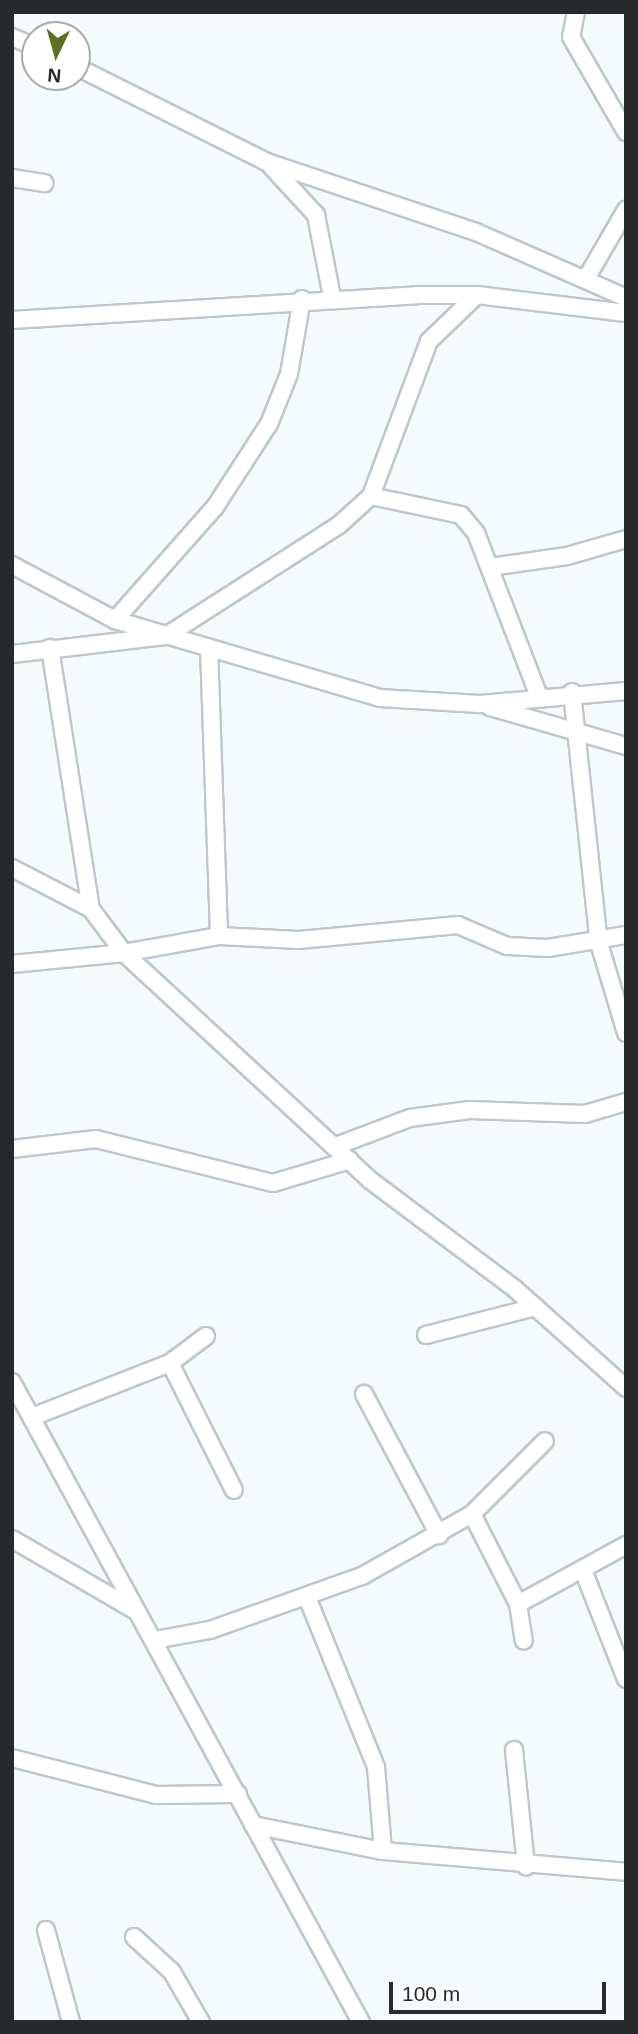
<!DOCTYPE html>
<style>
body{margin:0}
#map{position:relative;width:638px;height:2034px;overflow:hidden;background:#f5fafe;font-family:Arial,sans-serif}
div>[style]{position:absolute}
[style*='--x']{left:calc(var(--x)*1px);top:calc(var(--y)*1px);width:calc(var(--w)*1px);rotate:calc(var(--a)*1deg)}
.roads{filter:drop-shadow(2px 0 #bec7cd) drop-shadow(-2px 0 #bec7cd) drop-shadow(0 2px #bec7cd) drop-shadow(0 -2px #bec7cd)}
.minor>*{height:16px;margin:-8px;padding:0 8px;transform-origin:8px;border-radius:8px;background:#fff}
span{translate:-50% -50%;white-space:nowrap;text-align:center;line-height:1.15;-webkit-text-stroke:7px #fff;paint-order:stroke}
.frame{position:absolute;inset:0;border:14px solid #272a2d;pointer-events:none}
.north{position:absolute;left:21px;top:21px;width:70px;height:70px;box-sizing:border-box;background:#fff;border:2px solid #a9aaab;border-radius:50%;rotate:185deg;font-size:19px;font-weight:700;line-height:28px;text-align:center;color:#272a2d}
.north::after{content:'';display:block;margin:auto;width:24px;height:32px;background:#597224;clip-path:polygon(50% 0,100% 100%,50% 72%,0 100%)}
.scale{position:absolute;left:389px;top:1982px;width:217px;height:32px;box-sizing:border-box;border:4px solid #272a2d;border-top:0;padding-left:9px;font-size:21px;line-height:24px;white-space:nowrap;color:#272a2d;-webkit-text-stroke:5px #fff;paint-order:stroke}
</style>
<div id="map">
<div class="roads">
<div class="minor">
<div style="--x:576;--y:12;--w:25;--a:101"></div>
<div style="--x:571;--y:37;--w:110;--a:59.9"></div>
<div style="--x:12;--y:37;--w:25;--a:23"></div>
<div style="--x:77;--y:67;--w:212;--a:26.6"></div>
<div style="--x:267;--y:162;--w:220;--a:18.5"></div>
<div style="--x:476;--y:232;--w:164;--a:23.7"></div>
<div style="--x:271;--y:166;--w:67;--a:47.4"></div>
<div style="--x:316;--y:215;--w:84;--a:79"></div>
<div style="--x:12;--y:178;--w:33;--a:9"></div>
<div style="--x:587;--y:277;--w:78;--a:-59.8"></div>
<div style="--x:12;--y:320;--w:406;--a:-3.5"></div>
<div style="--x:417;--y:295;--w:60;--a:0"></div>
<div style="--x:477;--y:295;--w:150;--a:6.9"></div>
<div style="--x:371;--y:496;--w:92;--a:11.9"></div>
<div style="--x:461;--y:515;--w:23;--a:50"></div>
<div style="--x:476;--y:533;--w:175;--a:68.9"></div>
<div style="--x:12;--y:565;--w:117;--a:28.1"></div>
<div style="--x:115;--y:620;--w:276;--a:16.4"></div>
<div style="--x:380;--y:698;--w:100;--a:3.4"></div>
<div style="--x:480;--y:704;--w:147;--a:-5.1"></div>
<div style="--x:490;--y:567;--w:78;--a:-8.1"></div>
<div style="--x:567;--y:556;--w:61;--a:-16.1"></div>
<div style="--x:115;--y:620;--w:151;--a:-48.5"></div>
<div style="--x:215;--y:507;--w:99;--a:-57"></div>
<div style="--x:269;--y:424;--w:54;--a:-68.2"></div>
<div style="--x:289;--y:374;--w:76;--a:-80.2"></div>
<div style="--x:50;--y:648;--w:264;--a:81.1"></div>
<div style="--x:91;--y:909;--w:55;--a:53.1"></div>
<div style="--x:124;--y:953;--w:97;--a:-10.1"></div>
<div style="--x:219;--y:936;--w:80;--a:2.9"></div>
<div style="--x:299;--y:940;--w:160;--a:-5.4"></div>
<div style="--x:458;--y:925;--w:53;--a:23.2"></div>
<div style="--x:507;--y:946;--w:41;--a:2.8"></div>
<div style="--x:548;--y:948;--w:79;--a:-9.5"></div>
<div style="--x:209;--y:648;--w:288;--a:88"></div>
<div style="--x:12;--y:654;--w:155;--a:-6.7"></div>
<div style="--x:166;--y:636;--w:206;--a:-32.7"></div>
<div style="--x:339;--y:525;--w:43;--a:-42.2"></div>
<div style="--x:371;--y:496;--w:165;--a:-69.5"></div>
<div style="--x:429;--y:341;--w:66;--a:-43.8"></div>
<div style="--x:572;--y:692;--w:252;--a:83.9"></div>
<div style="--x:599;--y:943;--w:94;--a:73.3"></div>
<div style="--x:490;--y:707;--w:141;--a:16"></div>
<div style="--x:12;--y:868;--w:89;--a:27.4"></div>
<div style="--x:12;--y:964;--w:113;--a:-5.6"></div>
<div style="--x:124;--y:953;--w:335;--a:42.7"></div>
<div style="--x:370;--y:1180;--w:181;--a:36.9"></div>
<div style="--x:515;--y:1289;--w:149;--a:41.7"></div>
<div style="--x:336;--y:1146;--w:79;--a:-20.7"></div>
<div style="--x:410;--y:1118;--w:60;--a:-7.7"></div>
<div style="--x:469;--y:1110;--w:116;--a:2"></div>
<div style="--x:585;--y:1114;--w:43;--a:-16.3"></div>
<div style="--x:12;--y:1149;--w:85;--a:-6.8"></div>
<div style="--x:96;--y:1139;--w:182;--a:14"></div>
<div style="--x:273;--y:1183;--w:80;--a:-16.6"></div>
<div style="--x:426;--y:1335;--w:113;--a:-14.4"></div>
<div style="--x:170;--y:1363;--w:142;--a:63.3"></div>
<div style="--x:12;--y:1382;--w:729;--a:61.4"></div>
<div style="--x:364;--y:1394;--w:160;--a:62"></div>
<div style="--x:32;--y:1417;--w:148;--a:-21.4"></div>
<div style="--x:170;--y:1363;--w:45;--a:-36.9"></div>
<div style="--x:472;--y:1514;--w:101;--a:62.9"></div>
<div style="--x:518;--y:1604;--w:37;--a:81"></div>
<div style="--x:12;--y:1539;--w:143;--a:30.1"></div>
<div style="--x:583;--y:1570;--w:117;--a:68.5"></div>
<div style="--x:307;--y:1597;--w:183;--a:67.9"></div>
<div style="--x:376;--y:1767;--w:84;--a:85.2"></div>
<div style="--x:518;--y:1604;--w:123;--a:-28.6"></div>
<div style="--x:155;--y:1640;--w:56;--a:-10.3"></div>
<div style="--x:210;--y:1630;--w:161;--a:-19.6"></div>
<div style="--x:362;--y:1576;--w:126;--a:-29.4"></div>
<div style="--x:472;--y:1514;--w:103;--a:-45"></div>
<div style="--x:514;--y:1750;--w:117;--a:84.1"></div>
<div style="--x:12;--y:1758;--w:149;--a:14.4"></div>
<div style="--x:156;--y:1795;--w:82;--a:-0.7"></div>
<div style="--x:253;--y:1825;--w:133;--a:11.3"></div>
<div style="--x:383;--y:1851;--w:244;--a:4.9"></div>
<div style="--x:46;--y:1930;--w:95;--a:74.8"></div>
<div style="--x:134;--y:1937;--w:52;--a:42.6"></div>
<div style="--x:172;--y:1972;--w:58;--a:59.9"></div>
</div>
</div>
<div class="frame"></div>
<div class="north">N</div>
<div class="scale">100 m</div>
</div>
